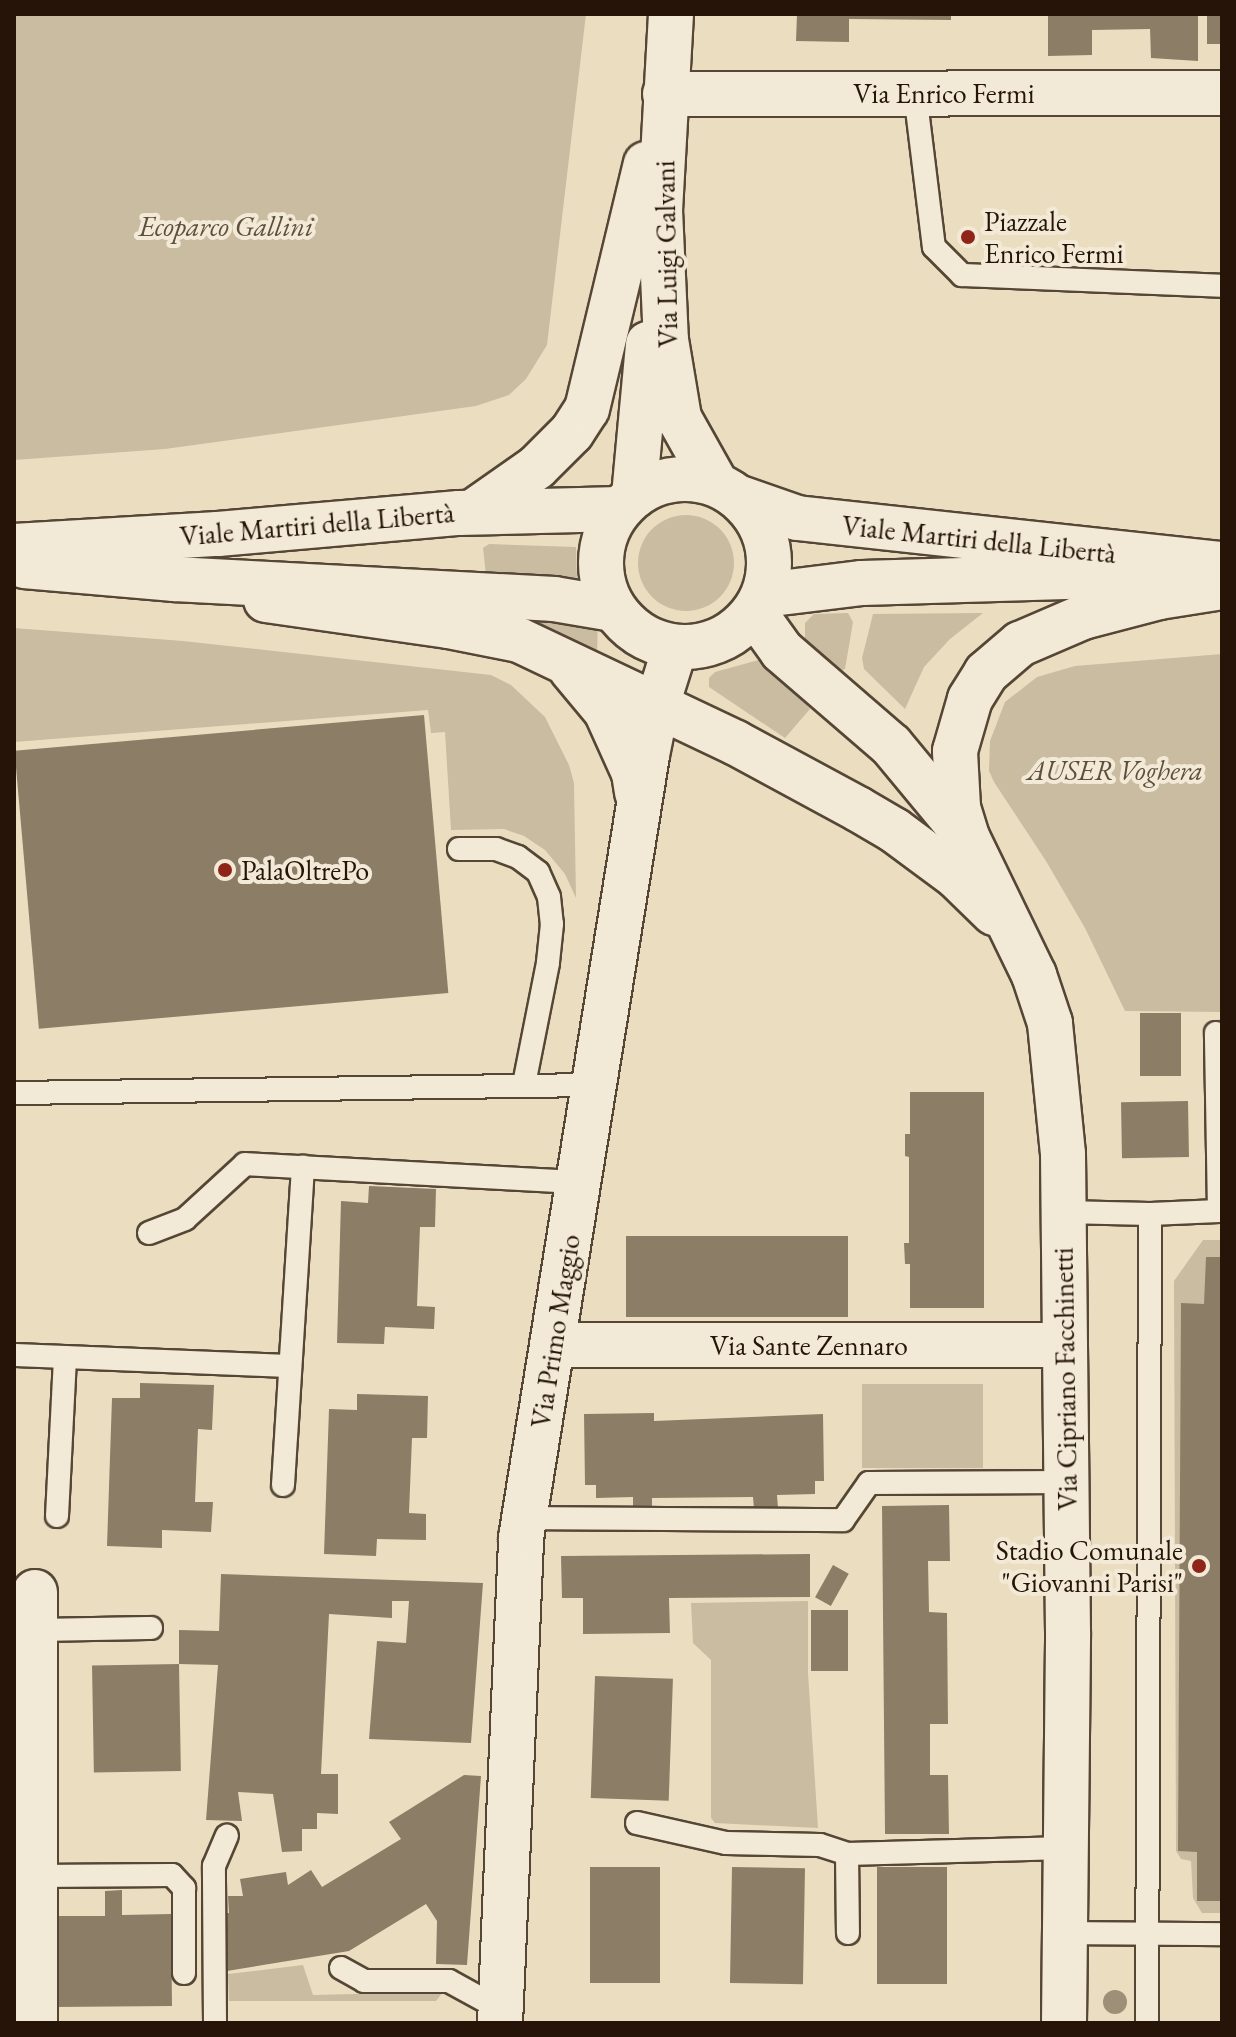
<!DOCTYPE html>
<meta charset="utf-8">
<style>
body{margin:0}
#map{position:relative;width:1236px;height:2037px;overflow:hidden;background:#ebdec0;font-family:"EB Garamond",serif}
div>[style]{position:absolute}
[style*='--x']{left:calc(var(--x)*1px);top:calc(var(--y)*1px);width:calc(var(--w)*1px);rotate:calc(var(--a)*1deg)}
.green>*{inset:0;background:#c9bca1;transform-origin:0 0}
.round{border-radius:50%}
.building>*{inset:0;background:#8c7d67;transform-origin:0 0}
.roads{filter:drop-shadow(2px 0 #564635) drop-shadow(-2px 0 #564635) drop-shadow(0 2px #564635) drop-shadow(0 -2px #564635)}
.service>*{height:22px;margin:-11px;padding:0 11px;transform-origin:11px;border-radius:11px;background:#f2ead6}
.minor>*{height:44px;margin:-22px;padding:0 22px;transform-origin:22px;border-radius:22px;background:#f2ead6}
.secondary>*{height:44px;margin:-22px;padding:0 22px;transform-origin:22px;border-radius:22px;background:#f2ead6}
.secondary>.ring{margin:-22px;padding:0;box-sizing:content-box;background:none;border:44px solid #f2ead6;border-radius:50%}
.trees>*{width:24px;height:24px;margin:-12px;border-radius:50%;background:#9d8f78}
.dots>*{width:22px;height:22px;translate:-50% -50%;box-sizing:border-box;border:4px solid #f2ead6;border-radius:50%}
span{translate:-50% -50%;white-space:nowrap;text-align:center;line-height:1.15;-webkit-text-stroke:8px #f2ead6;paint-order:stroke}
.street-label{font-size:28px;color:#251407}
.poi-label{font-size:28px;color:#251407}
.left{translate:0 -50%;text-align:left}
.right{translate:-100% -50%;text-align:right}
.park-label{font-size:28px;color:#5e4f3d;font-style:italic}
.frame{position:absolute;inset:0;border:16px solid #251407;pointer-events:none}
</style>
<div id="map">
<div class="green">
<div style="clip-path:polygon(14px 14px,586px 14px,547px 345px,526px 379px,509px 395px,476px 406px,165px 449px,14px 460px)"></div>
<div class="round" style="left:638px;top:515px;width:96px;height:96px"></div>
<div style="clip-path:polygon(489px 544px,576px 547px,577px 581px,486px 575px,483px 548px)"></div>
<div style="clip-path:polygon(848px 613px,853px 622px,845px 669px,832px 673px,805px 641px,805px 623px,814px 614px)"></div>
<div style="clip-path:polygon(983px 613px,950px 639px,924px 667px,905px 709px,864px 669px,862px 658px,873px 614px)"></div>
<div style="clip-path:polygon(528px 618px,598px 620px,597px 655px,569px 640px)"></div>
<div style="clip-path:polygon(14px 628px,183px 641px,491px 675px,511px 685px,545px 717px,569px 765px,574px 783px,576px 898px,565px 874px,545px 850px,524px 836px,504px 829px,451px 830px,445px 732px,431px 733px,428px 710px,14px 742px)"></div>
<div style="clip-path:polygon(1222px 654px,1222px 1012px,1125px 1011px,1085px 928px,1046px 861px,994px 782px,989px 771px,990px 741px,1005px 702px,1037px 677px,1075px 666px)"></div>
<div style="clip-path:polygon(766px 658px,810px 709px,785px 738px,709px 687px,709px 678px,715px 672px)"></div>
<div style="clip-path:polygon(1203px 1240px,1222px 1240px,1222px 1913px,1202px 1913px,1193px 1898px,1191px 1861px,1181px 1859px,1176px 1851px,1174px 1281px)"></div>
<div style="left:862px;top:1384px;width:121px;height:84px"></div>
<div style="clip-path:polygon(808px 1601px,808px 1673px,818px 1828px,715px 1823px,711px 1818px,711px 1660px,693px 1643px,691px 1603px)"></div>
<div style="clip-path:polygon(303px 1965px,313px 1995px,443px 1992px,436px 2001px,229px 2001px,228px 1974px)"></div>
</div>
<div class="building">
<div style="clip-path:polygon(797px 14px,951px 14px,951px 20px,849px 19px,849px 42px,796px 41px)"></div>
<div style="clip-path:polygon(1048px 14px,1198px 14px,1198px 61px,1151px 58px,1150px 29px,1092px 30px,1092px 55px,1048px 56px)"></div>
<div style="left:1207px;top:14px;width:15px;height:30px"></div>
<div style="left:424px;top:715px;width:279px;height:411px;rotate:85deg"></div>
<div style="left:1140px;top:1013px;width:41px;height:63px"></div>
<div style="clip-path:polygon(910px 1092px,984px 1092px,984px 1308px,910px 1308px,910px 1264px,905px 1264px,904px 1243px,909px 1243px,909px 1157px,905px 1156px,905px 1134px,910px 1134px)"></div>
<div style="left:1188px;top:1101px;width:56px;height:67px;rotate:89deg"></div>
<div style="clip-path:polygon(369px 1186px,436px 1189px,435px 1227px,420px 1227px,417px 1306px,435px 1307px,434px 1329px,385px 1327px,384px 1344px,337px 1343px,341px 1201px,368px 1203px)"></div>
<div style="left:848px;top:1236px;width:81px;height:222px;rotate:90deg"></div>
<div style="clip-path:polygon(1206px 1257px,1222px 1257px,1222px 1901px,1197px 1901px,1197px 1852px,1178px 1851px,1181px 1303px,1204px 1304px)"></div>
<div style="clip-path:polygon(140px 1383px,214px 1385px,212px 1430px,198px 1429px,195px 1502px,213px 1502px,211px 1532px,162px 1530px,162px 1548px,107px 1546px,112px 1398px,140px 1398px)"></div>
<div style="clip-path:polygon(357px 1394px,428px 1396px,427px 1438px,412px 1438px,409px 1513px,426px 1514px,426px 1540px,377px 1539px,376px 1556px,324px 1554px,329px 1409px,357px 1410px)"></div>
<div style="clip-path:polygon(654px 1413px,654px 1421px,823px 1414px,824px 1481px,815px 1481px,815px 1494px,777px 1495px,778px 1508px,754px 1509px,753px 1497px,652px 1498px,652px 1507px,633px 1508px,633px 1497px,596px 1498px,596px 1485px,585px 1485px,584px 1414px)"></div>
<div style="clip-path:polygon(949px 1505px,950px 1561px,928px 1561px,929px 1612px,947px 1613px,948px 1724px,930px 1724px,930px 1775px,948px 1775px,949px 1834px,885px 1834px,882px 1506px)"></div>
<div style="clip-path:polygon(810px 1554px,810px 1597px,669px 1598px,670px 1633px,583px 1634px,583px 1598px,562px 1598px,561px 1556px)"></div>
<div style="left:833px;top:1565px;width:18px;height:37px;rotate:29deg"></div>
<div style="clip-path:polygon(221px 1574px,483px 1583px,471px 1743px,369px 1739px,377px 1641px,406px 1643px,409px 1601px,392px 1601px,392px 1618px,329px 1614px,321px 1774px,338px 1774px,338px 1814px,317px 1813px,317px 1829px,302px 1829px,302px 1851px,282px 1852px,273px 1794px,238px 1792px,242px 1821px,206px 1820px,218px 1665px,179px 1664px,179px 1630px,219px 1631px)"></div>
<div style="left:811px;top:1610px;width:37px;height:61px"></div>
<div style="left:179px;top:1664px;width:107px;height:87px;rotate:89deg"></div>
<div style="left:595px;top:1676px;width:78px;height:122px;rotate:2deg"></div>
<div style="clip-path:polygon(464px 1775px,481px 1776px,467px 1965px,436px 1964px,437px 1921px,426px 1904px,349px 1951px,227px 1971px,220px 1913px,229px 1913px,228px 1896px,243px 1896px,240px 1879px,286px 1872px,288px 1885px,311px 1870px,322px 1887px,401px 1839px,389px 1822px)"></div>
<div style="left:590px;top:1867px;width:70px;height:116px"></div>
<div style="left:732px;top:1867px;width:73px;height:116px;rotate:1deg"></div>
<div style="left:947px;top:1867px;width:117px;height:70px;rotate:90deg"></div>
<div style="clip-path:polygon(122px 1890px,122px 1915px,171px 1914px,172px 2006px,53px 2007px,52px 1916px,105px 1916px,105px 1891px)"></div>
</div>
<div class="roads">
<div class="service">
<div style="--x:915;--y:93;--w:155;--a:83"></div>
<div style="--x:934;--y:247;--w:40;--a:45"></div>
<div style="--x:962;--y:275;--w:260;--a:2.4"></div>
<div style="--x:459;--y:849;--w:37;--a:0"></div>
<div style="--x:496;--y:849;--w:23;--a:20"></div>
<div style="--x:518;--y:857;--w:25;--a:37"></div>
<div style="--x:538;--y:872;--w:27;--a:66"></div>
<div style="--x:549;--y:897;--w:27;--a:84"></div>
<div style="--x:552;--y:924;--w:39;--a:96"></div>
<div style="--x:548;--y:963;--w:123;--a:101.2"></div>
<div style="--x:14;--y:1093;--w:580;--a:-0.79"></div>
<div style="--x:1063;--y:1212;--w:87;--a:1.3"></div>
<div style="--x:1150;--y:1214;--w:809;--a:90.21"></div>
<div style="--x:1150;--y:1214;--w:69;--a:-2.5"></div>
<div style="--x:1219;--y:1211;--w:178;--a:-91"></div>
<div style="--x:149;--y:1233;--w:39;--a:-21"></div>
<div style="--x:185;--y:1219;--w:81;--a:-42.5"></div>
<div style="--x:245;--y:1164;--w:334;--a:3.1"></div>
<div style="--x:14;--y:1355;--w:276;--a:2.3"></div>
<div style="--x:283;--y:1485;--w:319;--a:-86.4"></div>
<div style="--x:57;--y:1516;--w:159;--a:-87.1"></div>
<div style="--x:524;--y:1518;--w:319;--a:0.4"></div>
<div style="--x:843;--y:1520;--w:45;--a:-54.9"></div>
<div style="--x:869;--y:1483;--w:198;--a:-0.3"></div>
<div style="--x:35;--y:1630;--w:116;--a:-1"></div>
<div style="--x:637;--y:1823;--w:91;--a:12.7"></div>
<div style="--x:726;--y:1843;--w:94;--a:1.2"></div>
<div style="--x:820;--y:1845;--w:28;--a:18"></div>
<div style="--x:847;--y:1854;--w:219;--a:-1.6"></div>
<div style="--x:847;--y:1854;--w:79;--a:89.3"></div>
<div style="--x:35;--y:1876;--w:137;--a:-0.4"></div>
<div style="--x:172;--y:1875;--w:18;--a:47"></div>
<div style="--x:184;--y:1888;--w:85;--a:90"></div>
<div style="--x:1066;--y:1933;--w:156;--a:0.4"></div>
<div style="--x:341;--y:1968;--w:26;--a:29"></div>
<div style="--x:364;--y:1981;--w:85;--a:0"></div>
<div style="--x:449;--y:1981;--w:58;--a:28.8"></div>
<div style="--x:215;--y:2023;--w:157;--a:-90.4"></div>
<div style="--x:214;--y:1866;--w:33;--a:-67"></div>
</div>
<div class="minor">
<div style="--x:671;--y:14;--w:196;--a:93.2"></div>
<div style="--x:660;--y:210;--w:130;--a:87.4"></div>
<div style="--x:666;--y:340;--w:79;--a:80.5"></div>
<div style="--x:679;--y:418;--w:76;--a:60.7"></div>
<div style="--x:665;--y:94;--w:557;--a:-0.1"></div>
<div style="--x:634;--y:496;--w:153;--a:-84.7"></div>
<div style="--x:473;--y:512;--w:78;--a:-35.1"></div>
<div style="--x:537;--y:467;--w:49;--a:-45"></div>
<div style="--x:572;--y:432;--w:27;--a:-57"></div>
<div style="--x:587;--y:409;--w:252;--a:-76.5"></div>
<div style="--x:266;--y:600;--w:184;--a:8.1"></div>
<div style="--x:448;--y:626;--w:72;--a:11.2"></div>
<div style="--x:519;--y:640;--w:240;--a:25.4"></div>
<div style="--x:736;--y:743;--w:139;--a:28.4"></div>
<div style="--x:858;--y:809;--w:42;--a:30.3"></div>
<div style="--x:894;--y:830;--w:77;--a:36.6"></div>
<div style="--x:956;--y:876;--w:53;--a:44.2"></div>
<div style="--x:754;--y:612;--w:48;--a:54.3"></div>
<div style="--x:782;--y:651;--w:144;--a:40.8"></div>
<div style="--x:891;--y:745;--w:113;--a:50.4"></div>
<div style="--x:571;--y:669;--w:55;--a:50.2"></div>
<div style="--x:606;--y:711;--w:68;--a:65.7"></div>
<div style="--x:634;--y:773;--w:20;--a:81"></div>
<div style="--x:552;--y:1345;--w:513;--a:0"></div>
<div style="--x:35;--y:2023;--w:431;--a:-90"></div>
<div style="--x:500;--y:2023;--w:485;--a:-87.5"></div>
<div style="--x:521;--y:1538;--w:793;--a:-80.86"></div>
<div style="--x:647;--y:755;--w:51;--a:-78.7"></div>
<div style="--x:657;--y:705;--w:60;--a:-72.5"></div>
<div style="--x:1064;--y:2023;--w:391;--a:-89.4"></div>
<div style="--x:1068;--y:1632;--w:478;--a:-90.6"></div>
<div style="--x:1063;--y:1154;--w:132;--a:-95.7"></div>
<div style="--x:1050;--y:1023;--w:51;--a:-108.4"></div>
<div style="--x:1034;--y:975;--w:153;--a:-115.9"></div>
<div style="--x:967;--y:837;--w:31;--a:-107"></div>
<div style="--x:958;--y:807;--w:56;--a:-93.1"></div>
<div style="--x:955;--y:751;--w:54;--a:-73.9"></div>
<div style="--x:970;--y:699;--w:31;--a:-58"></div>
<div style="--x:986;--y:673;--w:45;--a:-40.5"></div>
<div style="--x:1020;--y:644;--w:69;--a:-23.2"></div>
<div style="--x:1083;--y:617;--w:79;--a:-14.7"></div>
<div style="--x:1159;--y:597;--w:64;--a:-9"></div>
</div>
<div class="secondary">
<div class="ring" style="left:601px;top:479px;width:124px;height:124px"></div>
<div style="--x:740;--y:498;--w:60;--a:19.3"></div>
<div style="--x:797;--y:518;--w:427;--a:6.2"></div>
<div style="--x:14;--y:546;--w:204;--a:-3.4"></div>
<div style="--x:218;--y:534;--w:242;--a:-5"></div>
<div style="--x:459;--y:513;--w:161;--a:-1.4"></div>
<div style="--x:24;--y:566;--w:151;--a:5"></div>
<div style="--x:174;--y:579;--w:381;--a:3"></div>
<div style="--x:554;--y:599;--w:60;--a:9.6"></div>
<div style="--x:764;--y:595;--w:99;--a:-7"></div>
<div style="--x:862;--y:583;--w:263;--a:-1.7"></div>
</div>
</div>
<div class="trees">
<div style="left:1115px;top:2002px"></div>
</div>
<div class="dots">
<div style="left:968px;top:237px;background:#8f2418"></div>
<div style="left:225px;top:870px;background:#8f2418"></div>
<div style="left:1199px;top:1566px;background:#8f2418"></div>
</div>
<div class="street-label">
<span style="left:944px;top:93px">Via Enrico Fermi</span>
<span style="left:666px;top:254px;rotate:-91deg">Via Luigi Galvani</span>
<span style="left:317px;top:524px;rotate:-5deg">Viale Martiri della Libertà</span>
<span style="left:979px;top:539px;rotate:6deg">Viale Martiri della Libertà</span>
<span style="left:555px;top:1331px;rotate:-81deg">Via Primo Maggio</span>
<span style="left:809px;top:1345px">Via Sante Zennaro</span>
<span style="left:1065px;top:1379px;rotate:-91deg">Via Cipriano Facchinetti</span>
</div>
<div class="poi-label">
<span class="left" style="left:984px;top:237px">Piazzale<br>Enrico Fermi</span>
<span class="left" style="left:241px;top:870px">PalaOltrePo</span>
<span class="right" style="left:1183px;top:1566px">Stadio Comunale<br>"Giovanni Parisi"</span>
</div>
<div class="park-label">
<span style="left:226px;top:226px">Ecoparco Gallini</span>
<span style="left:1115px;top:770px">AUSER Voghera</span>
</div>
<div class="frame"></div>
</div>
